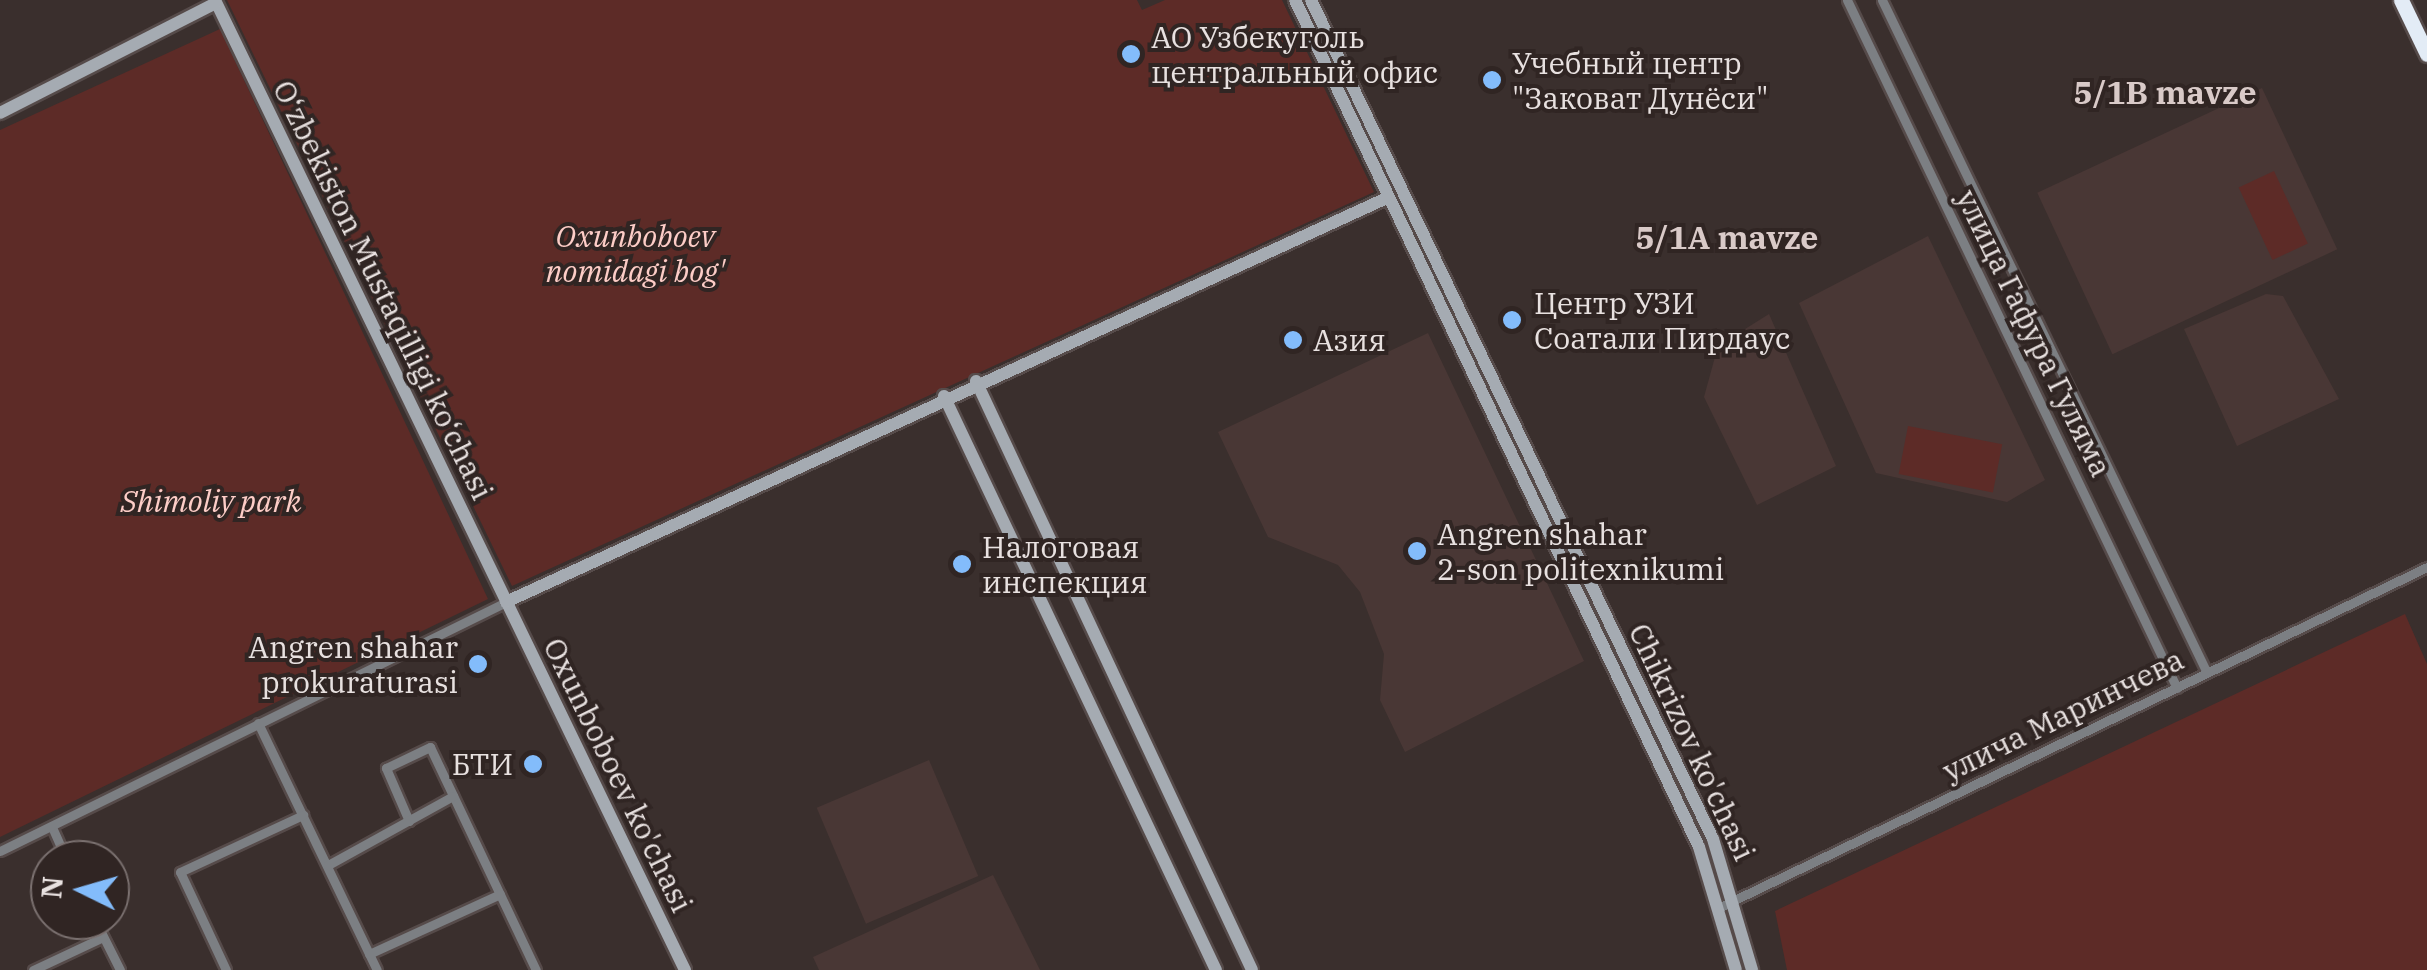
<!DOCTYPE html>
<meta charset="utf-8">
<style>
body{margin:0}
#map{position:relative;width:2427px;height:970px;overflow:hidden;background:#3a2f2d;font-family:"IBM Plex Serif",serif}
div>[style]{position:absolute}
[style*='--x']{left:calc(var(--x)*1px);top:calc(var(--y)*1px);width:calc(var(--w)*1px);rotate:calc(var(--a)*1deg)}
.built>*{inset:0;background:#493735;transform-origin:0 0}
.green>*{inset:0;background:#5d2b27;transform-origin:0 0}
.roads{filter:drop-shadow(2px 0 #564b4a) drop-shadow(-2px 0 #564b4a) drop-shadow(0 2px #564b4a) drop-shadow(0 -2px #564b4a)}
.street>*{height:9px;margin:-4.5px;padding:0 4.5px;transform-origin:4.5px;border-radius:4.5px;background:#7c7f83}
.secondary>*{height:12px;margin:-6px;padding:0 6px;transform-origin:6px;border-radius:6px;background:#a5abb2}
.highway>*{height:15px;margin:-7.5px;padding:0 7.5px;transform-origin:7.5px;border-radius:7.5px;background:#e3ecf6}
.dots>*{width:28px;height:28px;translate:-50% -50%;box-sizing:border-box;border:5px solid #302523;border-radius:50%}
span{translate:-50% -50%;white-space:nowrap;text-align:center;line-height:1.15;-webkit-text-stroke:8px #302523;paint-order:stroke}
.poi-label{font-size:30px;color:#e8e1e0}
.left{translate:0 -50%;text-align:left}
.right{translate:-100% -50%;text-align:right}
.park-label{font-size:30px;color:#fdcdc7;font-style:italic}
.street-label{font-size:30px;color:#e8e1e0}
.neighbourhood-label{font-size:32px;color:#d9cac8;font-weight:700}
.north{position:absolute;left:30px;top:840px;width:100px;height:100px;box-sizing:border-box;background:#302523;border:2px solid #7a706f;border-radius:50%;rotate:275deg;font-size:28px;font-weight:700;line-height:40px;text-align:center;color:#e8e1e0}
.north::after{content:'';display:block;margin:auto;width:35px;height:45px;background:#83bcfb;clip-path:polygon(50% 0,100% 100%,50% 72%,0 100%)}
</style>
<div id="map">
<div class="built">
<div style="left:2262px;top:88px;width:178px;height:248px;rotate:65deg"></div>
<div style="clip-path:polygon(1928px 236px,2045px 480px,2007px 502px,1876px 473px,1799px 303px)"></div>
<div style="clip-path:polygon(2266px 294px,2283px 296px,2339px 399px,2237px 446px,2184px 329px)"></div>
<div style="clip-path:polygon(1769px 314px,1836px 466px,1757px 505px,1704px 397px,1718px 346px)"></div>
<div style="clip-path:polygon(1428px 333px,1584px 661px,1405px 752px,1380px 700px,1384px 654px,1360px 592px,1338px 565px,1268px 537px,1218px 432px)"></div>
<div style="left:929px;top:760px;width:126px;height:122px;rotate:67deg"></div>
<div style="clip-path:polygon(993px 875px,1040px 970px,819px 970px,813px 957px)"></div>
</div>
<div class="green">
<div style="clip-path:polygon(227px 0,1137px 0,1142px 10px,1165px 0,1282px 0,1374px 192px,512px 586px)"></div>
<div style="clip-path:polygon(220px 29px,488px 599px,0 837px,0 130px)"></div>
<div style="left:2274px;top:171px;width:80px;height:39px;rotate:65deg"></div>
<div style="left:1908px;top:426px;width:96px;height:49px;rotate:11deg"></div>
<div style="clip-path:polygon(2405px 614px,2427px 664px,2427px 970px,1787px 970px,1775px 911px)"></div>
</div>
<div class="roads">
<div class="street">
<div style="--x:1847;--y:0;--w:763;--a:64.38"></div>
<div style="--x:1882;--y:0;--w:747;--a:64.22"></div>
<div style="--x:258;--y:723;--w:274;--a:64.3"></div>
<div style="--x:409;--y:821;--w:58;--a:-113.5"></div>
<div style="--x:386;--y:768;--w:49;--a:-25.5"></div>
<div style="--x:430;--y:747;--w:247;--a:64.6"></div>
<div style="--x:52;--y:827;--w:36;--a:66"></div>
<div style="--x:0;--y:851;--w:564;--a:-26.2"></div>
<div style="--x:328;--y:865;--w:143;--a:-28.9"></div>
<div style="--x:1720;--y:907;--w:785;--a:-25.68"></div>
<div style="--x:95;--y:920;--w:56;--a:63.4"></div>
<div style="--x:369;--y:954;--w:144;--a:-24.6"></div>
<div style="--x:33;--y:970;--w:77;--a:-25.2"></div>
<div style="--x:226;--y:970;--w:108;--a:-115.1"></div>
<div style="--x:180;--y:872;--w:136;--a:-24.9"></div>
</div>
<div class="secondary">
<div style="--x:215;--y:0;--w:1078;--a:64.15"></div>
<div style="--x:1295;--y:0;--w:938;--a:64.5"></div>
<div style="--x:1699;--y:847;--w:128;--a:73.3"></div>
<div style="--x:1311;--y:0;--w:930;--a:64.4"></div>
<div style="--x:1713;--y:839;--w:137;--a:73.4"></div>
<div style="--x:0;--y:113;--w:242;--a:-27"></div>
<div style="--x:976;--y:381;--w:650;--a:64.89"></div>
<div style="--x:944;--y:396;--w:635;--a:64.65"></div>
<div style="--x:506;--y:602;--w:971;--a:-24.64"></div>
</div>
<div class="highway">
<div style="--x:2401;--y:0;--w:60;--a:64.3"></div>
</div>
</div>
<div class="dots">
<div style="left:1131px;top:54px;background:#83bcfb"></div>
<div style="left:1492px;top:80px;background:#83bcfb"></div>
<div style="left:1512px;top:320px;background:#83bcfb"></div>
<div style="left:1293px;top:340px;background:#83bcfb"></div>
<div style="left:1417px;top:551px;background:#83bcfb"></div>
<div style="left:962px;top:564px;background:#83bcfb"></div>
<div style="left:478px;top:664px;background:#83bcfb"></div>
<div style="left:533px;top:764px;background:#83bcfb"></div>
</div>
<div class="poi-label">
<span class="left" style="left:1151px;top:54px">АО Узбекуголь<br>центральный офис</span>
<span class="left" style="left:1512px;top:80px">Учебный центр<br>"Заковат Дунёси"</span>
<span class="left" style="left:1534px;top:320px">Центр УЗИ<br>Соатали Пирдаус</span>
<span class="left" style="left:1313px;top:340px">Азия</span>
<span class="left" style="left:1437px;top:551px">Angren shahar<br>2-son politexnikumi</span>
<span class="left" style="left:982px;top:564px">Налоговая<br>инспекция</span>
<span class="right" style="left:458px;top:664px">Angren shahar<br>prokuraturasi</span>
<span class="right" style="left:513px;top:764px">БТИ</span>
</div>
<div class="park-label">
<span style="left:635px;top:253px">Oxunboboev<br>nomidagi bog'</span>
<span style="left:211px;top:501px">Shimoliy park</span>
</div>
<div class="street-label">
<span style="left:383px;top:290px;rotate:64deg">O‘zbekiston Mustaqilligi ko‘chasi</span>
<span style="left:2034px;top:333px;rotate:64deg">улица Гафура Гуляма</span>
<span style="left:2063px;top:715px;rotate:-26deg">улича Маринчева</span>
<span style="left:1692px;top:742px;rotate:65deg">Chikrizov ko'chasi</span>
<span style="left:618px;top:775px;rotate:64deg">Oxunboboev ko'chasi</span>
</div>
<div class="neighbourhood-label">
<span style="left:2165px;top:92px">5/1B mavze</span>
<span style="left:1727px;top:237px">5/1A mavze</span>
</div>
<div class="north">N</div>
</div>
